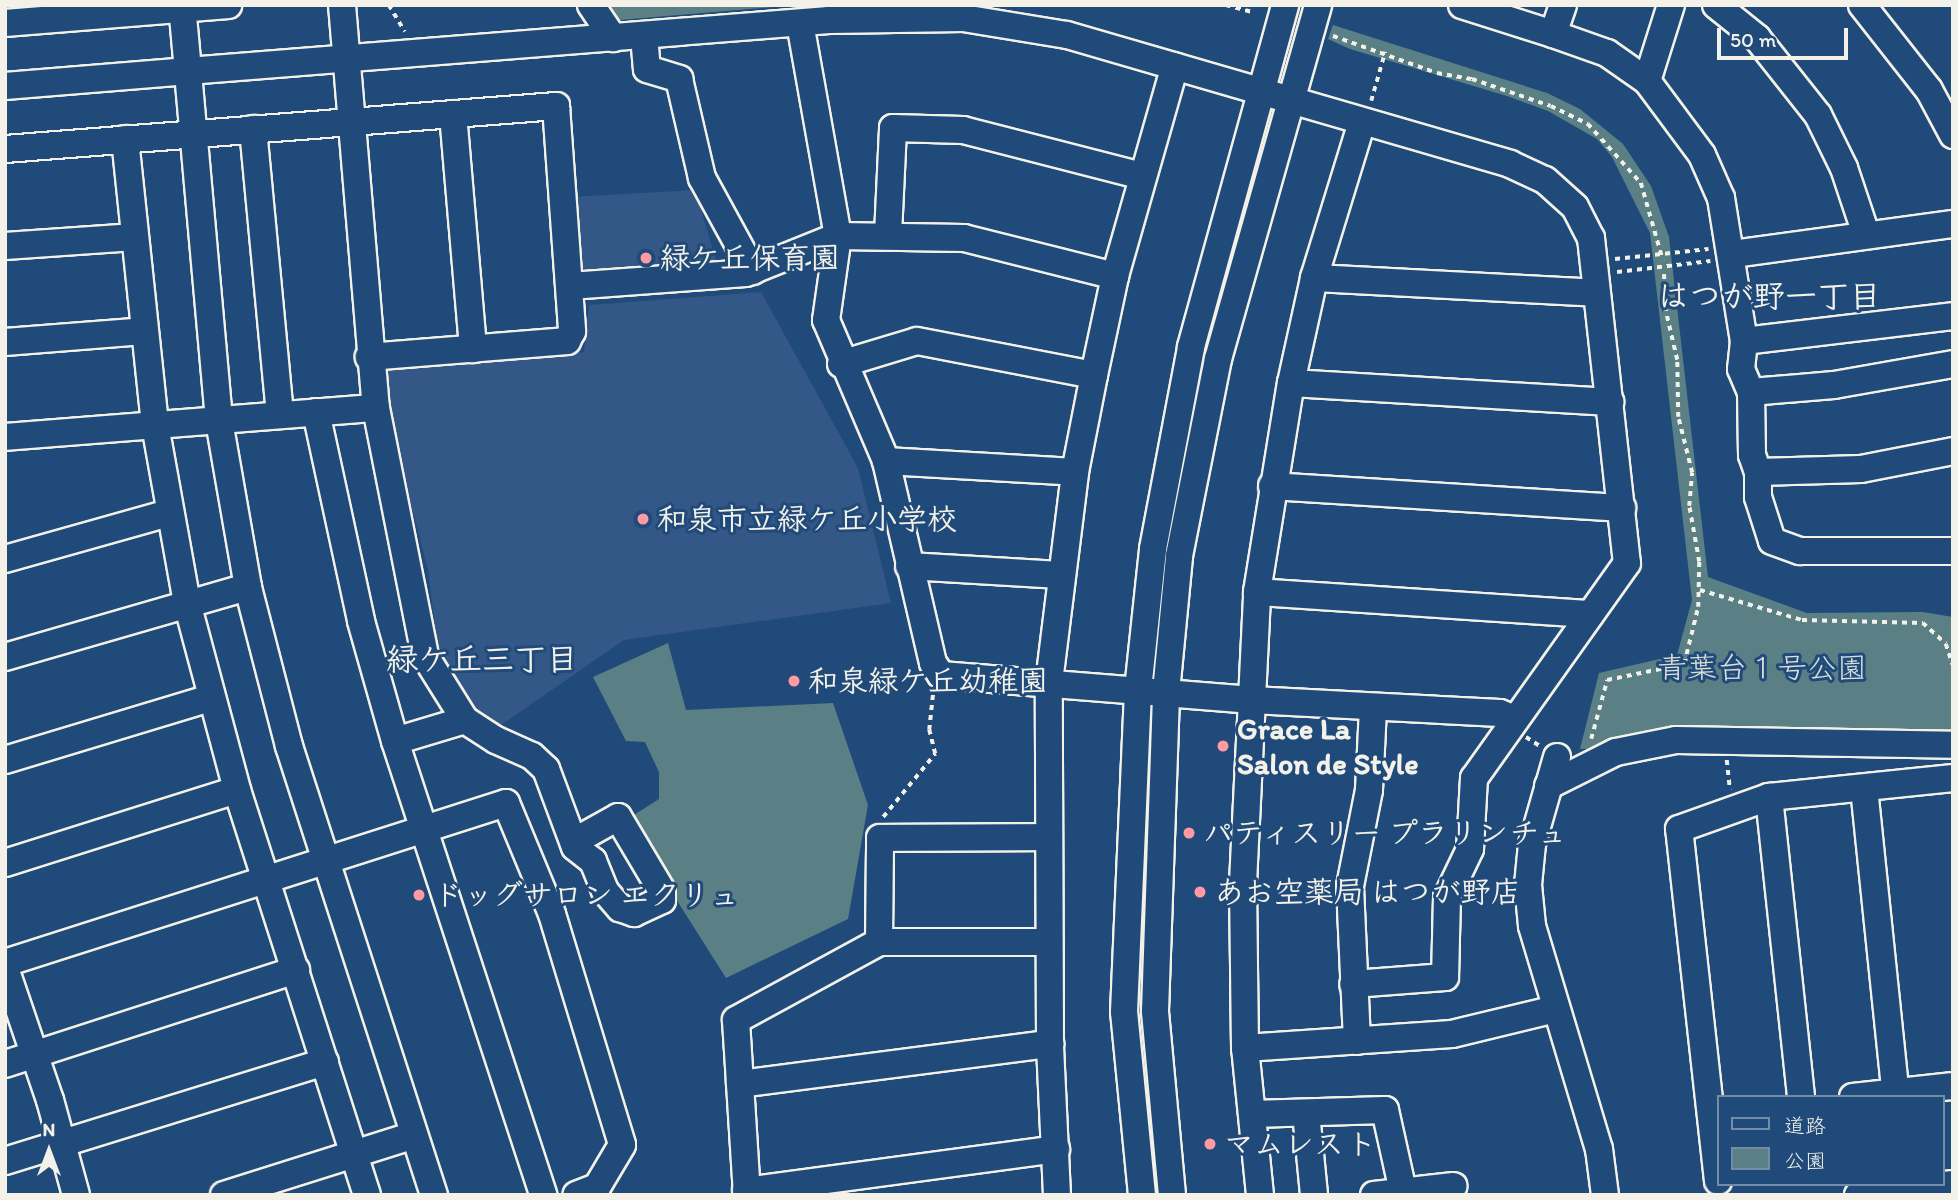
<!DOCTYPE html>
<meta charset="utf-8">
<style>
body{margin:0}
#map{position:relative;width:1958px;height:1200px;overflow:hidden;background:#1f4a7a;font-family:Itim,"Klee One",sans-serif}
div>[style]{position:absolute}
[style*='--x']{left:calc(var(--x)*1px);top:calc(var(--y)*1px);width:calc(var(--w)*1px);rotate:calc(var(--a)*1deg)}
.built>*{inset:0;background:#335786}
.green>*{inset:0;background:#5a8086}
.path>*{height:3.5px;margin-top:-1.75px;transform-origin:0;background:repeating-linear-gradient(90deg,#f4f1e8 0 5px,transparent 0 10px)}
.roads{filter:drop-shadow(2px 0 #f4f1e8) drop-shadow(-2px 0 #f4f1e8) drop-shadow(0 2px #f4f1e8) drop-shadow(0 -2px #f4f1e8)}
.minor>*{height:26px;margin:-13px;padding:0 13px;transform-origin:13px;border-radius:13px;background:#1f4a7a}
.dots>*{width:19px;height:19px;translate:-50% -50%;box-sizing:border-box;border:4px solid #1f4a7a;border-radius:50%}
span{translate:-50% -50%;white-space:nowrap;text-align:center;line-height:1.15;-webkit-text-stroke:6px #1f4a7a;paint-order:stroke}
.poi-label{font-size:30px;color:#f4f1e8;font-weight:700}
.left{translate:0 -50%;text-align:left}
.park-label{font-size:30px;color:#dde0d9}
.neighbourhood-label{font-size:32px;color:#f4f1e8;font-weight:700}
.frame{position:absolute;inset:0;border:7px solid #f4f1e8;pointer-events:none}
.legend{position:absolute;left:1717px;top:1095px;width:228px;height:91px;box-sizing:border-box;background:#1f4a7a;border:2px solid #748da6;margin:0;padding:9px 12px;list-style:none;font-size:21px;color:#f4f1e8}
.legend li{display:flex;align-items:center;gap:14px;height:35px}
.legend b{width:35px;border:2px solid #748da6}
.north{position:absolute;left:14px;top:1116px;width:70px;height:70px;-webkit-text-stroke:5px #1f4a7a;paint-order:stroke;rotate:0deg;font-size:19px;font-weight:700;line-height:28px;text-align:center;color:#f4f1e8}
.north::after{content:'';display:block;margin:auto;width:24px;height:32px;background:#f4f1e8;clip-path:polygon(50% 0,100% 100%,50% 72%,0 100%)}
.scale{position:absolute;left:1717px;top:28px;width:131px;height:32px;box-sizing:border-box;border:4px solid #f4f1e8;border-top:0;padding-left:9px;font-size:21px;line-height:24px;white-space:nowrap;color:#f4f1e8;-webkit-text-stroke:5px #1f4a7a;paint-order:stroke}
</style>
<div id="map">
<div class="built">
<div style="clip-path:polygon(695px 190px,717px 263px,577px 275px,572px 197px)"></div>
<div style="clip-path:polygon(761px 292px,858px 468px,891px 603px,624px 640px,491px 732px,438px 651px,428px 570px,394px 438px,385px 363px,584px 352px,589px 305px)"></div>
</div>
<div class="green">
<div style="clip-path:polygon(596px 5px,796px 5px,608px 21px)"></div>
<div style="clip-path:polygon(1333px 25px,1547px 93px,1580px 109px,1623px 144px,1651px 186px,1669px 237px,1708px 577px,1807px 613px,1923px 612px,1953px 617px,1953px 739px,1580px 749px,1599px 673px,1677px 655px,1692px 600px,1650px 233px,1612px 157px,1597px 139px,1548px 111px,1507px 96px,1350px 49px,1328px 39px)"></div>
<div style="clip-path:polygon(668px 643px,686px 710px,833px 703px,868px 805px,848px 919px,726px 978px,626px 820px,659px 799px,659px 772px,645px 742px,626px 741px,593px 677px)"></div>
</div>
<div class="path">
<div style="--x:389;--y:5;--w:31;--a:59"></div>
<div style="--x:1226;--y:5;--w:28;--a:15"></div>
<div style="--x:1333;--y:36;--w:110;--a:19.6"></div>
<div style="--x:1437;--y:73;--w:36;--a:10"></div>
<div style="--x:1472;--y:79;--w:83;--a:18.9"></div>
<div style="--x:1551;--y:106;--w:41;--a:25.9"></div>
<div style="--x:1588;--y:124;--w:79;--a:48.1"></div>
<div style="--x:1641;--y:183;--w:80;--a:74.1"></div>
<div style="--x:1371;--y:101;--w:51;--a:-74.1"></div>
<div style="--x:1615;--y:259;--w:94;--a:-6.1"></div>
<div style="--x:1617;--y:272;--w:94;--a:-6.7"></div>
<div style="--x:1700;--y:590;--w:106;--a:16.4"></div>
<div style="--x:1802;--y:620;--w:121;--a:1.4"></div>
<div style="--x:1923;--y:623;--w:31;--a:42"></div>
<div style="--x:1946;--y:644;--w:22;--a:72"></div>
<div style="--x:1526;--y:737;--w:17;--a:33"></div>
<div style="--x:1591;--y:739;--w:61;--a:-74.8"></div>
<div style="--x:1607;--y:680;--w:79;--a:-11.7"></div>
<div style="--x:1684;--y:664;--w:59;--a:-76.2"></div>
<div style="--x:1698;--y:607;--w:45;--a:-88.7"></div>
<div style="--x:1699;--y:562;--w:57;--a:-100.1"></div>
<div style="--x:1689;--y:506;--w:33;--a:-85"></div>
<div style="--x:1692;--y:473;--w:58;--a:-104"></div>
<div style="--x:1678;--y:417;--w:57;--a:-91"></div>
<div style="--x:1677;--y:360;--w:52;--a:-103.2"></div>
<div style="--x:1665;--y:309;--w:36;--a:-92"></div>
<div style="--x:1727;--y:760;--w:30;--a:84"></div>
<div style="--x:883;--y:817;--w:82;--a:-50.5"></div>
<div style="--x:935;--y:754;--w:25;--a:-104"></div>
<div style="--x:929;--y:730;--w:38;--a:-84"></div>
</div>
<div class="roads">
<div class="minor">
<div style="--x:342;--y:5;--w:404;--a:85.2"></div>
<div style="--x:376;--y:408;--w:253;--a:78.8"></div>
<div style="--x:425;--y:656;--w:75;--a:58"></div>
<div style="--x:465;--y:720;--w:73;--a:163.3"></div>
<div style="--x:591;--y:5;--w:40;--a:56"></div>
<div style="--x:1462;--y:5;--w:96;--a:17.7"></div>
<div style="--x:1553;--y:34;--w:31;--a:-71"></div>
<div style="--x:1716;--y:5;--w:53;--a:38.8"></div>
<div style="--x:1757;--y:38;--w:98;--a:51.6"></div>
<div style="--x:1818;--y:115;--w:59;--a:63.9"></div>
<div style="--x:1844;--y:168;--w:70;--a:71.6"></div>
<div style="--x:1862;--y:5;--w:108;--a:51.8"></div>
<div style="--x:1929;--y:90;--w:51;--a:61.9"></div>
<div style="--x:5;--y:23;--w:224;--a:-4.6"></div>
<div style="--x:800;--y:23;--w:216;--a:79.9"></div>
<div style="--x:838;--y:236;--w:85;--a:98.1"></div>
<div style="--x:826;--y:320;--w:153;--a:66.9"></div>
<div style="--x:886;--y:461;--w:207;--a:76.9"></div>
<div style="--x:933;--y:663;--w:14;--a:56"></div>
<div style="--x:941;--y:675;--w:312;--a:4.6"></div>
<div style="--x:1252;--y:700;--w:248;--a:3"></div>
<div style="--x:1500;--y:713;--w:16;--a:22"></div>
<div style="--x:1553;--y:34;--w:57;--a:19.4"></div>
<div style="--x:1607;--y:53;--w:49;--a:35"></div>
<div style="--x:1647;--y:81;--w:92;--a:53.4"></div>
<div style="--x:1702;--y:155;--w:47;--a:66.2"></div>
<div style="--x:1721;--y:198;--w:145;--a:80.9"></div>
<div style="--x:1744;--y:341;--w:210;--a:-6.8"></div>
<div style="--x:644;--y:36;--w:33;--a:85"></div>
<div style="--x:647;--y:69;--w:34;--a:17"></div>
<div style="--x:679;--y:79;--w:102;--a:76.9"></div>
<div style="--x:702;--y:178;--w:106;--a:61.3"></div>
<div style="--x:1647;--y:81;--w:80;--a:-72.5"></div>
<div style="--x:5;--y:86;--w:184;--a:-4.7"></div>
<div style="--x:188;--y:71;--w:66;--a:-95.2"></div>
<div style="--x:453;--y:114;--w:236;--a:85.1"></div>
<div style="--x:253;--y:129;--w:287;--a:84.6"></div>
<div style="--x:125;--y:139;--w:288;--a:84"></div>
<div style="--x:155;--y:425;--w:181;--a:79.8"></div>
<div style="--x:187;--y:603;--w:194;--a:75"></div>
<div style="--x:237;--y:790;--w:425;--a:72.2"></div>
<div style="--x:5;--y:149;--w:553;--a:-4.46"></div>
<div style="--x:556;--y:106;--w:226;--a:85.9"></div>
<div style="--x:572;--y:331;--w:11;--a:117"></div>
<div style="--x:567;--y:341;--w:199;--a:175.4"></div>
<div style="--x:888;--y:235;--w:107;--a:-87.3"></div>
<div style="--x:893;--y:128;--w:70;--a:1.6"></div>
<div style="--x:963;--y:130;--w:185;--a:14.4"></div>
<div style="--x:5;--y:246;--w:130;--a:-4"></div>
<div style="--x:1733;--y:254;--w:222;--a:-7.8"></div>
<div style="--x:1314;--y:278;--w:283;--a:3"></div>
<div style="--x:570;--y:286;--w:176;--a:-4.2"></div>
<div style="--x:746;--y:273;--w:99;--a:-21.9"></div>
<div style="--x:838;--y:236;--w:126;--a:0.9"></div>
<div style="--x:964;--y:238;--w:156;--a:14.1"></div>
<div style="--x:1744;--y:341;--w:28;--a:96"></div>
<div style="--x:1741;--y:369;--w:25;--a:67"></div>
<div style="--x:1751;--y:392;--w:63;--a:89.1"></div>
<div style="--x:1752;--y:455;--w:18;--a:71"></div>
<div style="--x:1758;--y:472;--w:25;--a:90"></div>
<div style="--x:1758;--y:497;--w:46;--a:72.3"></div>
<div style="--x:1772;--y:541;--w:30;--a:20"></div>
<div style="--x:1800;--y:551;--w:153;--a:0"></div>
<div style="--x:5;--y:342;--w:139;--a:-4.5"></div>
<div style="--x:841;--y:364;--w:79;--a:-16.8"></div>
<div style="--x:917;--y:341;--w:180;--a:10.9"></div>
<div style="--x:1291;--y:383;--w:320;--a:3.4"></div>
<div style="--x:1751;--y:392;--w:83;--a:-4.8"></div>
<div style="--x:1834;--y:385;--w:121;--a:-10"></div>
<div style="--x:316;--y:412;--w:214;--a:77.8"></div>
<div style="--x:361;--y:621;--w:125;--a:74.2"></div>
<div style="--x:395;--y:741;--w:478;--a:71.9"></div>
<div style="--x:5;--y:437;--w:372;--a:-4.5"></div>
<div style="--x:886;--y:461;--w:189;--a:3.3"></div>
<div style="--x:1758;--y:472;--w:103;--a:-1.7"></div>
<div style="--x:1861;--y:469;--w:94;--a:-11.1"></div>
<div style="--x:1272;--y:486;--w:351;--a:3.6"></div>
<div style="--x:5;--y:559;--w:170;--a:-15.7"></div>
<div style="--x:909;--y:566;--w:151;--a:3.4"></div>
<div style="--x:1257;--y:592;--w:334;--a:3.8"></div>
<div style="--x:5;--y:657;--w:253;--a:-16.1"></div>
<div style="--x:465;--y:720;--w:37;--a:33"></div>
<div style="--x:496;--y:740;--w:39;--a:24"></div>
<div style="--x:532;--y:756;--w:19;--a:43"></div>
<div style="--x:546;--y:769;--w:83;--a:69.6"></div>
<div style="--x:575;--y:847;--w:23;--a:38"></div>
<div style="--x:593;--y:861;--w:32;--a:68"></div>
<div style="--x:605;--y:891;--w:23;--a:49"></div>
<div style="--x:620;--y:908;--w:15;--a:20"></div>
<div style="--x:634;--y:913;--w:31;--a:-25"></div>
<div style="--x:662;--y:900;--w:9;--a:-90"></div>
<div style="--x:662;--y:891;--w:86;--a:-120.7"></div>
<div style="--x:618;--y:817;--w:51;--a:150.9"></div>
<div style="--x:1557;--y:757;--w:91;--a:106"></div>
<div style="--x:1532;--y:844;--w:41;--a:95.6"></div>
<div style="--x:1528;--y:885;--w:41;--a:84.4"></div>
<div style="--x:1532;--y:926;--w:233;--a:73.3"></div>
<div style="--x:1599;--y:1149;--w:46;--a:82.6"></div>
<div style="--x:5;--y:760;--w:214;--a:-16.8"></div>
<div style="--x:1548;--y:786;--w:76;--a:-26.6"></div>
<div style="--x:1616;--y:752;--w:61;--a:-11.3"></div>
<div style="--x:1676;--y:740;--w:277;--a:1"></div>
<div style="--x:1864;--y:788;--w:311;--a:84.1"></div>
<div style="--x:1769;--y:797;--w:302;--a:83.9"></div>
<div style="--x:5;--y:863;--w:243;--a:-17.5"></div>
<div style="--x:879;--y:942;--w:169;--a:0"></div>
<div style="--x:5;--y:963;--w:526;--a:-17.71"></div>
<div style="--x:506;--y:803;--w:120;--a:67.5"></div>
<div style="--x:552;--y:914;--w:241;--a:73.1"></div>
<div style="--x:622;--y:1145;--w:49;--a:120.8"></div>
<div style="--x:597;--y:1187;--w:22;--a:159"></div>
<div style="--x:5;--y:968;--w:139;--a:71.2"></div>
<div style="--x:50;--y:1100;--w:98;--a:74.7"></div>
<div style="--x:1357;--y:1041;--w:155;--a:-92.6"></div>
<div style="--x:1350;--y:886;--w:98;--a:-78.8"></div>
<div style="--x:1369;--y:790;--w:83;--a:-87.2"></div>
<div style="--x:1245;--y:1048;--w:207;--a:-3.9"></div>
<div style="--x:1452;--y:1034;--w:106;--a:-13.6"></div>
<div style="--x:5;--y:1064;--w:306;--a:-17.9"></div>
<div style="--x:740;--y:1084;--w:313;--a:-7.4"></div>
<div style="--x:1853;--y:1097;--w:101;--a:-6.3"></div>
<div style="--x:1306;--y:1113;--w:82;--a:84.4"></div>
<div style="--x:1252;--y:1114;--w:133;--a:-1.7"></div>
<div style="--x:1385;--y:1110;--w:83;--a:77.5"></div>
<div style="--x:5;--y:1161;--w:335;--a:-17.2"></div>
<div style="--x:1718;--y:1181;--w:354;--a:-96.3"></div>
<div style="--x:1679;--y:829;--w:96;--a:-19.6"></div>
<div style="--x:1769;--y:797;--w:185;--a:-5.9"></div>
<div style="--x:746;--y:1191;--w:313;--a:-7.7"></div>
<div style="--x:224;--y:1195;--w:199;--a:-17.5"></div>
<div style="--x:434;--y:1195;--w:472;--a:-107.9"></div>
<div style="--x:289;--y:746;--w:164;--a:-104.5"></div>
<div style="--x:248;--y:587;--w:169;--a:-99.9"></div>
<div style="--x:219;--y:420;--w:350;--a:-95.1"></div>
<div style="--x:188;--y:71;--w:643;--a:-4.55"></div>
<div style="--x:829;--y:20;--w:134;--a:-0.9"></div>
<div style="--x:963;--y:18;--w:105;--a:9.3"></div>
<div style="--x:1067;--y:35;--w:461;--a:16.2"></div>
<div style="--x:1510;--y:164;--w:38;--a:25"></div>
<div style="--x:1545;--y:180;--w:40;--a:42"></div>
<div style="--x:1575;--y:207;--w:35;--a:63"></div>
<div style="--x:1591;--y:238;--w:327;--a:83.7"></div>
<div style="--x:1627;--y:563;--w:264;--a:125.4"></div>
<div style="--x:1474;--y:778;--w:71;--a:93.2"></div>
<div style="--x:1470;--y:849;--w:53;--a:115.6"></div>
<div style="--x:1447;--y:897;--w:80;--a:91.4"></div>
<div style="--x:1445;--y:977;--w:92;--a:175.6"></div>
<div style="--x:747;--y:1195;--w:175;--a:-93.6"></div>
<div style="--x:736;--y:1020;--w:163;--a:-28.6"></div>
<div style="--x:879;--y:942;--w:104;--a:-89.4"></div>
<div style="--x:880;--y:838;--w:169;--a:-0.3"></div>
<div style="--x:1057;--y:1195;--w:151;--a:-92.7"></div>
<div style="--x:1050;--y:1044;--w:362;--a:-90.2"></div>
<div style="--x:1049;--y:682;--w:212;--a:-82.9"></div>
<div style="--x:1075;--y:472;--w:99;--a:-78.9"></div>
<div style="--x:1094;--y:375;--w:101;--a:-78"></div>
<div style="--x:1115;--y:276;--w:218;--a:-74.1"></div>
<div style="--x:1142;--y:1195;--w:184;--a:-95.6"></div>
<div style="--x:1124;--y:1012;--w:322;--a:-87.5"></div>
<div style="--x:1138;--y:690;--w:142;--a:-83.9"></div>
<div style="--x:1153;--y:549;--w:206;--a:-79.3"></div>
<div style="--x:1191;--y:347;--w:355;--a:-74.6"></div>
<div style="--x:1172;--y:1195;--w:185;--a:-95.3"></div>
<div style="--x:1155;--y:1011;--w:319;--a:-88"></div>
<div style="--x:1166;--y:692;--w:137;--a:-84.5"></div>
<div style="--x:1179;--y:556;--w:201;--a:-78.8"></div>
<div style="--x:1218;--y:359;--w:368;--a:-74.2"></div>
<div style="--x:1260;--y:1195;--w:148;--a:-95.8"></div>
<div style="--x:1245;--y:1048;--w:165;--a:-90.7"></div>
<div style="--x:1243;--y:883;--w:291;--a:-87.2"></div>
<div style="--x:1257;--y:592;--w:212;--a:-80.8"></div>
<div style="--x:1291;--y:383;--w:107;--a:-77.6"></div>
<div style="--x:1314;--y:278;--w:163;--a:-72.9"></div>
<div style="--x:1374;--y:1195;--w:80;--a:-6.5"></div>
<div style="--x:1858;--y:1195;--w:96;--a:-6.6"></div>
</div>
</div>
<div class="dots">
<div style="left:646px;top:258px;background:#ff9aa2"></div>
<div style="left:643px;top:519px;background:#ff9aa2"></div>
<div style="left:794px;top:681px;background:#ff9aa2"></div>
<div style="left:1223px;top:746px;background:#ff9aa2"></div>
<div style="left:1189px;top:833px;background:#ff9aa2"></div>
<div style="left:1200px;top:892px;background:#ff9aa2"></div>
<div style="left:419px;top:895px;background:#ff9aa2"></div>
<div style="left:1210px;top:1144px;background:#ff9aa2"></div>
</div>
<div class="poi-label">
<span class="left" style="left:660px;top:258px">緑ケ丘保育園</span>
<span class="left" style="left:657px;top:519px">和泉市立緑ケ丘小学校</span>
<span class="left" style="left:808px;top:681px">和泉緑ケ丘幼稚園</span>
<span class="left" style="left:1237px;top:746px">Grace La<br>Salon de Style</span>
<span class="left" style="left:1203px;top:833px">パティスリー プラリンチュ</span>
<span class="left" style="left:1214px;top:892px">あお空薬局 はつが野店</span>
<span class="left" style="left:433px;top:895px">ドッグサロン エクリュ</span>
<span class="left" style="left:1224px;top:1144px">マムレスト</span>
</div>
<div class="park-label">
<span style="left:1762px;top:668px">青葉台１号公園</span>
</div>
<div class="neighbourhood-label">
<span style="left:1769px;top:296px">はつが野一丁目</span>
<span style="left:482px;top:659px">緑ケ丘三丁目</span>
</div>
<div class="frame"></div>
<ul class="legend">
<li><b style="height:9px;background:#1f4a7a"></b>道路</li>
<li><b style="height:19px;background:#5a8086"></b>公園</li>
</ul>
<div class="north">N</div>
<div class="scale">50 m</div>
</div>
